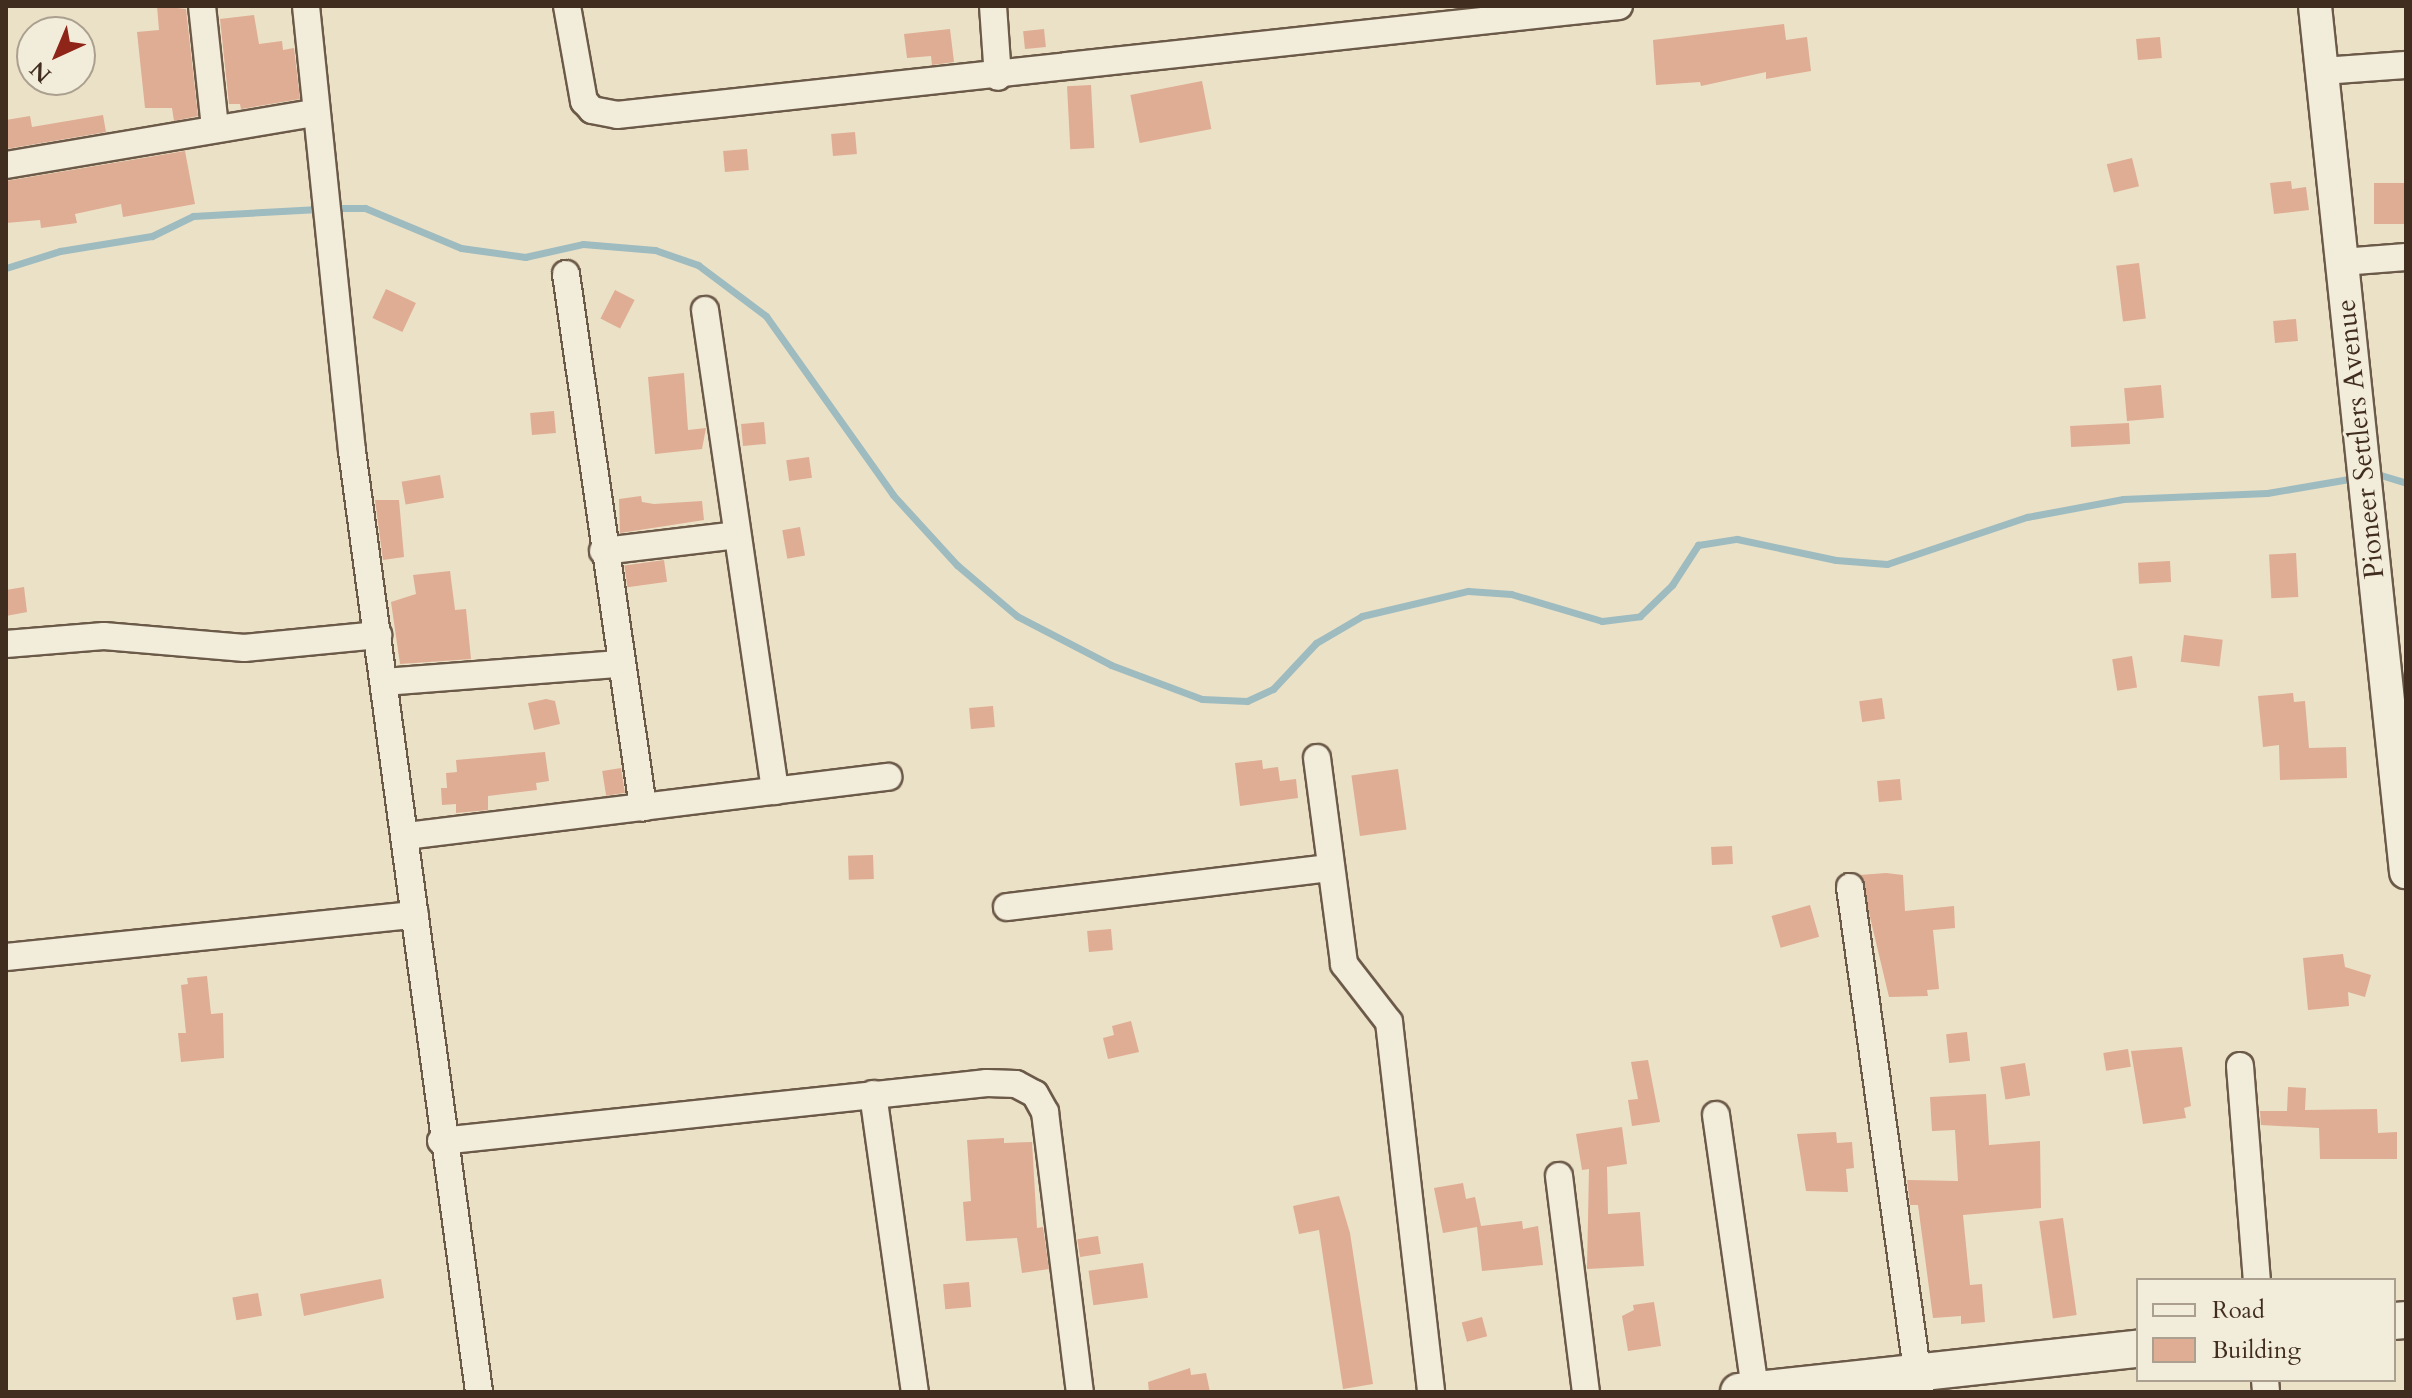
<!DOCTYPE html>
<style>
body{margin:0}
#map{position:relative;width:2412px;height:1398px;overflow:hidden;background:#ebe1c6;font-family:Cardo,serif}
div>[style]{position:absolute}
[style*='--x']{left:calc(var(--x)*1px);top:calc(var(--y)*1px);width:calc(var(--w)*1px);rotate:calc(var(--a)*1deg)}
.stream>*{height:7px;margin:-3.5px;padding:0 3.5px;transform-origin:3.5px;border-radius:3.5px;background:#9ebbc0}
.building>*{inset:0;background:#dfac94;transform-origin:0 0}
.roads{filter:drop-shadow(2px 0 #6c5a49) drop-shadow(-2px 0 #6c5a49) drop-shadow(0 2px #6c5a49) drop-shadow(0 -2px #6c5a49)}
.minor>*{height:26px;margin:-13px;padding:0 13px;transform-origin:13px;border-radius:13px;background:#f2ecda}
.tertiary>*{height:32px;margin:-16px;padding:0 16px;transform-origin:16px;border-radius:16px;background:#f2ecda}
.secondary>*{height:36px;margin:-18px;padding:0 18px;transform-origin:18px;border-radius:18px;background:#f2ecda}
span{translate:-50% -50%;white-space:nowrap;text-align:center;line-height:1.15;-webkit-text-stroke:6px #f2ecda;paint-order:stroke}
.street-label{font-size:28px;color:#412d1f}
.frame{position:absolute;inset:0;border:8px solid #412d1f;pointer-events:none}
.legend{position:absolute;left:2136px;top:1278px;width:260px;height:104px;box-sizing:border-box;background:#f2ecda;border:2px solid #aba08f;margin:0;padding:10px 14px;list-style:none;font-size:24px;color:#412d1f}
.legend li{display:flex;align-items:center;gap:16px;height:40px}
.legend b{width:40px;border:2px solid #aba08f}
.north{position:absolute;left:16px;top:16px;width:80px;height:80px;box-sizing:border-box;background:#f2ecda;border:2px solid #aba08f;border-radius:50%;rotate:224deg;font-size:22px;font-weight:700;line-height:32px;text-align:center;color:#412d1f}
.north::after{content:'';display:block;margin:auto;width:28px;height:36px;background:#8f2418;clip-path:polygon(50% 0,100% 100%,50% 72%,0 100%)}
</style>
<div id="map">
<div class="stream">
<div style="--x:342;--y:208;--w:23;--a:0"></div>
<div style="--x:365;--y:208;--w:104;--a:22.6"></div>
<div style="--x:461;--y:248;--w:65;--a:8"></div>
<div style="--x:525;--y:257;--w:59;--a:-12.6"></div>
<div style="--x:583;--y:244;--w:72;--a:4.8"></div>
<div style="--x:655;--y:250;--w:46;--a:19.2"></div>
<div style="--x:698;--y:265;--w:85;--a:36.9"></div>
<div style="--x:766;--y:316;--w:219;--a:54.6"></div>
<div style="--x:893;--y:495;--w:95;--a:47.6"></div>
<div style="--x:957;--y:565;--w:79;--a:40.4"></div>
<div style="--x:1017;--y:616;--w:106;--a:27.5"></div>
<div style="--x:1111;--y:665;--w:97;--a:20.5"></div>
<div style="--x:1202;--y:699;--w:45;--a:2.5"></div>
<div style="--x:1247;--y:701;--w:29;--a:-25"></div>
<div style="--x:1273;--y:689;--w:63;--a:-46.9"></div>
<div style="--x:1316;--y:643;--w:53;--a:-30.4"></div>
<div style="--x:1362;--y:616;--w:109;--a:-13.3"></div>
<div style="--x:1468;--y:591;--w:43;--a:4"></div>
<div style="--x:1511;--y:594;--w:95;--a:16.5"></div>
<div style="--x:1602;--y:621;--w:38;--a:-7"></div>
<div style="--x:1640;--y:616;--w:45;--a:-44.1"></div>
<div style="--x:1672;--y:585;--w:48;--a:-57"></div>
<div style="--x:1698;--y:545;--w:39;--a:-9"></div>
<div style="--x:1737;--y:539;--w:101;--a:12"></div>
<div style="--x:1836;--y:560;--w:51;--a:4.5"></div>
<div style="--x:1887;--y:564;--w:148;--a:-18.6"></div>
<div style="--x:2027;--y:517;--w:98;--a:-10.6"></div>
<div style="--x:2123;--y:499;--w:144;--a:-2.4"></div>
<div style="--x:2267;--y:493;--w:89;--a:-9.7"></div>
<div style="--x:6;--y:268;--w:57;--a:-17.5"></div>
<div style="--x:60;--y:251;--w:93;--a:-9.3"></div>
<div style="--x:152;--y:236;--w:46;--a:-26"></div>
<div style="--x:193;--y:216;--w:126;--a:-3.2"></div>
<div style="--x:2374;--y:473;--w:34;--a:17"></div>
</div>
<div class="building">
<div style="clip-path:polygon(157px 6px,186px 9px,198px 116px,174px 121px,172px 108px,145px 108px,137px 32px,159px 30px)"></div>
<div style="clip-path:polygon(254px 15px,259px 44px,282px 41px,283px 50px,294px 48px,300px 99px,241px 109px,240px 104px,229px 104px,220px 19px)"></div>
<div style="clip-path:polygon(1784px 24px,1786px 40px,1807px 37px,1811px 71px,1766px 79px,1766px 72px,1701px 86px,1700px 82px,1656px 85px,1653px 40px)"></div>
<div style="clip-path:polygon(950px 29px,954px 62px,932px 65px,931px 56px,907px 58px,904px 34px)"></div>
<div style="left:1044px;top:29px;width:18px;height:21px;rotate:84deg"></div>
<div style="left:2160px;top:37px;width:21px;height:24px;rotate:85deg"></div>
<div style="left:1202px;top:81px;width:49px;height:73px;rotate:79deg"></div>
<div style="left:1091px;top:85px;width:63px;height:24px;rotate:87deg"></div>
<div style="clip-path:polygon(103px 115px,106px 132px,6px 149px,6px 120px,30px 116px,32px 127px)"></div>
<div style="left:855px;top:132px;width:22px;height:24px;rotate:85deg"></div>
<div style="left:747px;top:149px;width:21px;height:24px;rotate:85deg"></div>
<div style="clip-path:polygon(185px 151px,195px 204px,123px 217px,121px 204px,75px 214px,77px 223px,41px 228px,40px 220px,6px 223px,6px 181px)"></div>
<div style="left:2132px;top:158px;width:29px;height:26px;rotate:76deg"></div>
<div style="clip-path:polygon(2291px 181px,2292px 189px,2306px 187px,2309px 210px,2274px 214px,2270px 183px)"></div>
<div style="left:2406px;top:183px;width:41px;height:32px;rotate:90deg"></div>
<div style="left:2139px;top:263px;width:56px;height:23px;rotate:83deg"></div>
<div style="left:386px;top:289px;width:33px;height:32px;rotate:25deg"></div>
<div style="left:615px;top:290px;width:22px;height:32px;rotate:27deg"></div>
<div style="left:2296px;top:319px;width:22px;height:23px;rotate:85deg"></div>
<div style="clip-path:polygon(684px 373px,688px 430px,706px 428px,702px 449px,655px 454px,648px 377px)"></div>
<div style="left:2161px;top:385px;width:33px;height:37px;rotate:85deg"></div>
<div style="left:554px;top:411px;width:22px;height:24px;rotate:85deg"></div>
<div style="left:764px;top:422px;width:22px;height:23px;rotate:85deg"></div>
<div style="left:2129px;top:423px;width:21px;height:59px;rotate:87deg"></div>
<div style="left:809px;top:457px;width:21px;height:23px;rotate:82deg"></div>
<div style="left:440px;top:475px;width:23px;height:39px;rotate:80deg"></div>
<div style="clip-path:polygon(641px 496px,642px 502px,654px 504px,702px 501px,704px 520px,620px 533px,619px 499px)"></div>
<div style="clip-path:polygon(375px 500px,399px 500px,404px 557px,383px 560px)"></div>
<div style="left:800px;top:527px;width:29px;height:18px;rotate:80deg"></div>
<div style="left:2296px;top:553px;width:44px;height:27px;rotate:87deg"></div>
<div style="left:664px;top:560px;width:22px;height:40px;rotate:82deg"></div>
<div style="left:2170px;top:561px;width:21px;height:32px;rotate:87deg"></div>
<div style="clip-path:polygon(450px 571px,455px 610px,466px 609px,471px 659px,400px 664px,391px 602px,416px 594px,413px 575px)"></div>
<div style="clip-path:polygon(24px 587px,27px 612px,6px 616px,6px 590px)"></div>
<div style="left:2184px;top:635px;width:39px;height:27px;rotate:7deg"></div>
<div style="left:2132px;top:656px;width:32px;height:20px;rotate:81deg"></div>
<div style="clip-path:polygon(2293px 693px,2294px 702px,2305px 701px,2309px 748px,2346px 747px,2347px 778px,2280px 780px,2279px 745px,2263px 747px,2258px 696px)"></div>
<div style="left:1882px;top:698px;width:21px;height:23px;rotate:82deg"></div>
<div style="clip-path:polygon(546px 699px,555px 701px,560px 724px,534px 730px,528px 703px)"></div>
<div style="left:993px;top:706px;width:21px;height:24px;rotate:85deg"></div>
<div style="clip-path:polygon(545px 752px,549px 781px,536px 783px,537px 790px,488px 796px,488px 810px,456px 813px,456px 804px,442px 805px,441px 788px,447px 788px,446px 773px,457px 772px,456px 760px)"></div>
<div style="clip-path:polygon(1262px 760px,1263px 769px,1278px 767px,1280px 781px,1296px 779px,1298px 798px,1240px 806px,1235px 763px)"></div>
<div style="left:621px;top:768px;width:25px;height:19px;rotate:81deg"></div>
<div style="left:1398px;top:769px;width:61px;height:47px;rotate:82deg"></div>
<div style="left:1900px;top:779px;width:21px;height:23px;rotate:85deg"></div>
<div style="left:1732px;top:846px;width:18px;height:21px;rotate:87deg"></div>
<div style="left:873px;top:855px;width:24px;height:25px;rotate:88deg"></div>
<div style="clip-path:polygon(1886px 873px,1903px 875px,1905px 911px,1954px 906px,1955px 928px,1933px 930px,1939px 989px,1927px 990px,1928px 996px,1889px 997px,1860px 875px)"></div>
<div style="left:1810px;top:905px;width:33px;height:40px;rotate:74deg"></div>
<div style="left:1111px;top:929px;width:21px;height:24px;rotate:85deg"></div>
<div style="clip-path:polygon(2343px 954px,2345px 967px,2371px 975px,2365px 997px,2348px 992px,2349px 1006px,2308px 1010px,2303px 958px)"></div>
<div style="clip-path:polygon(207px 976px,211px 1014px,223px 1013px,224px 1058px,181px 1062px,178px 1033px,186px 1033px,181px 985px,188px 984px,187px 978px)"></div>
<div style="clip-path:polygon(1131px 1021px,1139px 1052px,1108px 1059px,1103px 1038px,1114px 1035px,1112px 1026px)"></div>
<div style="left:1967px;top:1032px;width:29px;height:21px;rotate:84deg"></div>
<div style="clip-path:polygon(2182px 1047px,2191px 1106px,2184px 1108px,2186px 1118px,2143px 1124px,2131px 1051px)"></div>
<div style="left:2128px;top:1049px;width:18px;height:25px;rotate:81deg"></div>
<div style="clip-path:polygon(1648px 1060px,1660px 1122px,1632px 1126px,1628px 1100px,1638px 1099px,1631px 1062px)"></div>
<div style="left:2025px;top:1063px;width:33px;height:25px;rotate:81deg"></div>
<div style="clip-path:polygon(2288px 1087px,2306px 1088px,2305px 1110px,2377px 1109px,2378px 1133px,2397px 1132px,2397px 1159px,2320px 1159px,2319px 1128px,2261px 1125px,2260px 1111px,2287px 1111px)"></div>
<div style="clip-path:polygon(1986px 1094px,1989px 1145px,2040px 1141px,2041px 1208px,1963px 1215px,1970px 1285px,1982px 1284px,1985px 1322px,1961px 1324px,1961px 1316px,1933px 1318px,1918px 1205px,1910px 1205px,1907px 1180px,1958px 1181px,1955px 1130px,1932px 1131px,1930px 1097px)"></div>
<div style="clip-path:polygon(1622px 1127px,1627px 1164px,1607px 1167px,1608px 1214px,1640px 1212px,1644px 1266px,1587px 1269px,1589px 1169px,1582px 1170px,1576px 1134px)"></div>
<div style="clip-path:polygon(1836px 1132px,1837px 1143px,1852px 1142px,1854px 1168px,1846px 1169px,1848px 1192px,1806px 1191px,1797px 1134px)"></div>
<div style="clip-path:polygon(1004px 1138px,1004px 1143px,1032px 1142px,1037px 1228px,1043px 1227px,1049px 1269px,1022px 1273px,1017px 1238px,966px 1241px,963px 1202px,971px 1201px,967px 1140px)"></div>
<div style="clip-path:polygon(1463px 1183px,1466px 1199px,1475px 1197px,1481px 1226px,1522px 1221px,1523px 1229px,1538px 1226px,1543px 1265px,1482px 1271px,1477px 1227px,1443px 1233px,1434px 1188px)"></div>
<div style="clip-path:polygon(1339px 1196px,1350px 1233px,1373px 1384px,1343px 1389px,1319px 1230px,1299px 1234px,1293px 1206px)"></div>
<div style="left:2063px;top:1218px;width:98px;height:24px;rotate:82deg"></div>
<div style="left:1098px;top:1236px;width:18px;height:21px;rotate:81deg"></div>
<div style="left:1143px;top:1263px;width:35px;height:55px;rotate:82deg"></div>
<div style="clip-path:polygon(381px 1279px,384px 1298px,304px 1316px,300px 1294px)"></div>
<div style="left:969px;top:1282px;width:25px;height:26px;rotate:85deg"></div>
<div style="left:258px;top:1293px;width:23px;height:26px;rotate:80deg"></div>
<div style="clip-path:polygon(1654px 1302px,1661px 1346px,1628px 1351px,1622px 1316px,1634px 1310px,1633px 1305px)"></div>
<div style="left:1482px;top:1317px;width:20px;height:21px;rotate:75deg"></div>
<div style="clip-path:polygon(1190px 1368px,1191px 1375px,1206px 1373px,1210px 1392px,1149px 1392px,1148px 1382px)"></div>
</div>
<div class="roads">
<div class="minor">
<div style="--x:202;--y:6;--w:122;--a:83.9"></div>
<div style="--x:306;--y:6;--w:447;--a:84.1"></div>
<div style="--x:352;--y:451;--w:950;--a:82.31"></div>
<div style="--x:567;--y:6;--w:97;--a:79.9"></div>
<div style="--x:584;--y:101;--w:12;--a:48"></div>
<div style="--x:592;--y:110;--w:25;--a:11"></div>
<div style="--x:617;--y:115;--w:1008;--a:-6.21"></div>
<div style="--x:993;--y:6;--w:71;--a:86"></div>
<div style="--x:2322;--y:71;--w:84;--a:-4.1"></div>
<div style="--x:6;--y:165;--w:313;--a:-9.6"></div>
<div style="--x:2342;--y:262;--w:64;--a:-4.5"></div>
<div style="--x:566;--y:274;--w:539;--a:81.78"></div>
<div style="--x:705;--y:310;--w:486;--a:81.7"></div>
<div style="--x:603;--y:551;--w:135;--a:-6.8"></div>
<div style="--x:6;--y:644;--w:98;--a:-4.7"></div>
<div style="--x:104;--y:636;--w:141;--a:4.9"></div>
<div style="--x:244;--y:648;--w:135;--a:-5.5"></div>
<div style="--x:384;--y:682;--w:236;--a:-4.4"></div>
<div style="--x:1317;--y:758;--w:208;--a:82.5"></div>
<div style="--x:1344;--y:964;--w:73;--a:52.2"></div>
<div style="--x:1389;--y:1022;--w:372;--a:83.5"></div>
<div style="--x:406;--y:836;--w:486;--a:-7"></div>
<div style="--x:1850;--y:887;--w:510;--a:82.11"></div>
<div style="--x:1007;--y:907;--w:326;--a:-6.9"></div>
<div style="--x:6;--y:957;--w:411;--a:-5.9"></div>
<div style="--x:2240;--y:1066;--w:215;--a:85.5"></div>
<div style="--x:873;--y:1094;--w:301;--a:82"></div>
<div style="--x:1716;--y:1115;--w:278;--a:81.9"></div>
<div style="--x:441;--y:1141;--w:549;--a:-6.06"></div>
<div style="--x:987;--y:1083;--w:29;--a:2"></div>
<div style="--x:1016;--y:1084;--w:21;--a:28"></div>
<div style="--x:1035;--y:1094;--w:21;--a:61"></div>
<div style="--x:1045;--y:1112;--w:282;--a:82.9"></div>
<div style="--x:1559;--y:1176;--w:218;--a:82.9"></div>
<div style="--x:2265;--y:1380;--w:12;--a:85"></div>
</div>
<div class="tertiary">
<div style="--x:2315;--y:6;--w:871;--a:84"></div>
</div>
<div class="secondary">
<div style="--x:2394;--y:1321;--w:12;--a:-5"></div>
<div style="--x:1739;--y:1392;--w:401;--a:-6.2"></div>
</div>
</div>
<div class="street-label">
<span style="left:2360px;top:439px;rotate:-96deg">Pioneer Settlers Avenue</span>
</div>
<div class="frame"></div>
<ul class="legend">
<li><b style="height:10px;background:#f2ecda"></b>Road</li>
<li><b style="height:22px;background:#dfac94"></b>Building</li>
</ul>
<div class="north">N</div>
</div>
